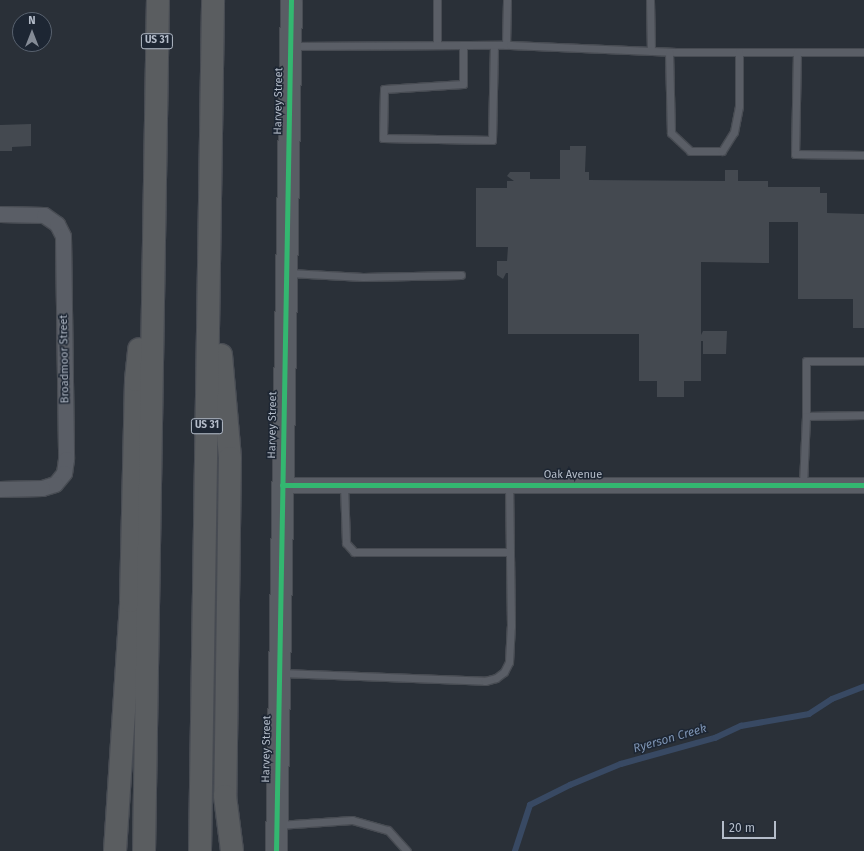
<!DOCTYPE html>
<style>
body{margin:0}
#map{position:relative;width:864px;height:851px;overflow:hidden;background:#2a3038;font-family:"Fira Sans",sans-serif}
div>[style]{position:absolute}
[style*='--x']{left:calc(var(--x)*1px);top:calc(var(--y)*1px);width:calc(var(--w)*1px);rotate:calc(var(--a)*1deg)}
.stream>*{height:5.5px;margin:-2.75px;padding:0 2.75px;transform-origin:2.75px;border-radius:2.75px;background:#384963}
.building>*{inset:0;background:#444950}
.roads{filter:drop-shadow(1px 0 #484c53) drop-shadow(-1px 0 #484c53) drop-shadow(0 1px #484c53) drop-shadow(0 -1px #484c53)}
.lane>*{height:7px;margin:-3.5px;padding:0 3.5px;transform-origin:3.5px;border-radius:3.5px;background:#5a5e66}
.street>*{height:15px;margin:-7.5px;padding:0 7.5px;transform-origin:7.5px;border-radius:7.5px;background:#5a5e66}
.secondary>*{height:21px;margin:-10.5px;padding:0 10.5px;transform-origin:10.5px;border-radius:10.5px;background:#595d64}
.highway>*{height:22px;margin:-11px;padding:0 11px;transform-origin:11px;border-radius:11px;background:#5a5d60}
.cycleway>*{height:5px;margin:-2.5px;padding:0 2.5px;transform-origin:2.5px;border-radius:2.5px;background:#33b770}
span{translate:-50% -50%;white-space:nowrap;text-align:center;line-height:1.15;-webkit-text-stroke:3px #1d2633;paint-order:stroke}
.shield-label span{padding:1px 3px;background:#1d2633;border:1px solid;border-radius:3px;-webkit-text-stroke-width:0}
.shield-label{font-size:10px;color:#b4bcc9;font-weight:700}
.street-label{font-size:11px;color:#b4bcc9}
.water-label{font-size:12px;color:#7c92b1;font-style:italic}
.north{position:absolute;left:12px;top:12px;width:40px;height:40px;box-sizing:border-box;background:#1d2633;border:1px solid #59626f;border-radius:50%;rotate:0deg;font-size:11px;font-weight:700;line-height:16px;text-align:center;color:#b4bcc9}
.north::after{content:'';display:block;margin:auto;width:14px;height:18px;background:#848b96;clip-path:polygon(50% 0,100% 100%,50% 72%,0 100%)}
.scale{position:absolute;left:722px;top:821px;width:54px;height:18px;box-sizing:border-box;border:2px solid #b4bcc9;border-top:0;padding-left:5px;font-size:12px;line-height:14px;white-space:nowrap;color:#b4bcc9;-webkit-text-stroke:3px #1d2633;paint-order:stroke}
</style>
<div id="map">
<div class="stream">
<div style="--x:515;--y:851;--w:48;--a:-71.9"></div>
<div style="--x:530;--y:805;--w:45;--a:-26.6"></div>
<div style="--x:570;--y:785;--w:55;--a:-22.4"></div>
<div style="--x:621;--y:764;--w:98;--a:-15.5"></div>
<div style="--x:715;--y:738;--w:29;--a:-25"></div>
<div style="--x:741;--y:726;--w:69;--a:-10"></div>
<div style="--x:809;--y:714;--w:27;--a:-33"></div>
<div style="--x:832;--y:699;--w:34;--a:-21"></div>
</div>
<div class="building">
<div style="clip-path:polygon(31px 124px,31px 146px,12px 147px,12px 151px,0 151px,0 125px)"></div>
<div style="clip-path:polygon(570px 146px,586px 146px,585px 172px,589px 172px,589px 180px,725px 181px,725px 170px,738px 170px,738px 181px,768px 181px,768px 187px,820px 187px,820px 193px,827px 193px,827px 213px,864px 214px,864px 328px,853px 328px,853px 299px,798px 299px,798px 222px,769px 222px,769px 263px,701px 262px,701px 335px,703px 331px,727px 331px,726px 354px,703px 354px,703px 341px,701px 341px,701px 381px,684px 381px,684px 397px,657px 397px,657px 381px,639px 381px,639px 334px,508px 334px,508px 273px,506px 273px,503px 279px,497px 275px,497px 261px,507px 261px,508px 247px,476px 247px,476px 188px,507px 188px,507px 181px,514px 181px,507px 176px,510px 172px,530px 172px,530px 179px,560px 179px,560px 150px,570px 150px)"></div>
</div>
<div class="roads">
<div class="lane">
<div style="--x:437;--y:0;--w:45;--a:90"></div>
<div style="--x:650;--y:0;--w:51;--a:88.9"></div>
<div style="--x:463;--y:45;--w:39;--a:90"></div>
<div style="--x:463;--y:84;--w:79;--a:176.4"></div>
<div style="--x:384;--y:89;--w:49;--a:91.2"></div>
<div style="--x:383;--y:138;--w:109;--a:1.1"></div>
<div style="--x:492;--y:140;--w:95;--a:-88.8"></div>
<div style="--x:506;--y:45;--w:45;--a:-88.7"></div>
<div style="--x:293;--y:46;--w:217;--a:-0.3"></div>
<div style="--x:510;--y:45;--w:166;--a:2.4"></div>
<div style="--x:676;--y:52;--w:188;--a:0"></div>
<div style="--x:669;--y:52;--w:81;--a:88.6"></div>
<div style="--x:671;--y:133;--w:26;--a:43"></div>
<div style="--x:690;--y:151;--w:32;--a:0"></div>
<div style="--x:722;--y:151;--w:22;--a:-58"></div>
<div style="--x:734;--y:132;--w:26;--a:-79"></div>
<div style="--x:739;--y:106;--w:54;--a:-90"></div>
<div style="--x:797;--y:52;--w:102;--a:91.1"></div>
<div style="--x:795;--y:154;--w:69;--a:0.8"></div>
<div style="--x:289;--y:273;--w:74;--a:3.1"></div>
<div style="--x:363;--y:277;--w:98;--a:-1.2"></div>
<div style="--x:864;--y:361;--w:58;--a:180"></div>
<div style="--x:806;--y:361;--w:55;--a:90"></div>
<div style="--x:806;--y:416;--w:58;--a:-1"></div>
<div style="--x:344;--y:485;--w:58;--a:88"></div>
<div style="--x:346;--y:543;--w:12;--a:48"></div>
<div style="--x:354;--y:552;--w:156;--a:0"></div>
<div style="--x:803;--y:485;--w:69;--a:-87.5"></div>
<div style="--x:281;--y:673;--w:204;--a:2.2"></div>
<div style="--x:485;--y:681;--w:11;--a:-15"></div>
<div style="--x:496;--y:678;--w:10;--a:-37"></div>
<div style="--x:504;--y:672;--w:11;--a:-63"></div>
<div style="--x:509;--y:662;--w:36;--a:-87"></div>
<div style="--x:511;--y:626;--w:141;--a:-90.8"></div>
<div style="--x:278;--y:825;--w:74;--a:-3.9"></div>
<div style="--x:352;--y:820;--w:37;--a:16"></div>
<div style="--x:388;--y:830;--w:28;--a:48"></div>
</div>
<div class="street">
<div style="--x:0;--y:214;--w:44;--a:1.3"></div>
<div style="--x:44;--y:215;--w:16;--a:35"></div>
<div style="--x:57;--y:224;--w:13;--a:63"></div>
<div style="--x:63;--y:236;--w:223;--a:89.2"></div>
<div style="--x:66;--y:459;--w:14;--a:98"></div>
<div style="--x:64;--y:473;--w:14;--a:129"></div>
<div style="--x:55;--y:484;--w:14;--a:163"></div>
<div style="--x:42;--y:488;--w:42;--a:178.6"></div>
<div style="--x:282;--y:485;--w:582;--a:0"></div>
</div>
<div class="secondary">
<div style="--x:276;--y:851;--w:851;--a:-88.99"></div>
</div>
<div class="highway">
<div style="--x:221;--y:355;--w:103;--a:85"></div>
<div style="--x:230;--y:458;--w:338;--a:90.8"></div>
<div style="--x:225;--y:796;--w:55;--a:82.7"></div>
<div style="--x:115;--y:851;--w:251;--a:-86.3"></div>
<div style="--x:131;--y:601;--w:221;--a:-88.7"></div>
<div style="--x:136;--y:380;--w:31;--a:-84"></div>
<div style="--x:144;--y:851;--w:851;--a:-89.06"></div>
<div style="--x:200;--y:851;--w:851;--a:-89.12"></div>
</div>
</div>
<div class="cycleway">
<div style="--x:282;--y:485;--w:582;--a:0"></div>
<div style="--x:276;--y:851;--w:851;--a:-88.99"></div>
</div>
<div class="shield-label">
<span style="left:157px;top:41px">US 31</span>
<span style="left:207px;top:426px">US 31</span>
</div>
<div class="street-label">
<span style="left:279px;top:101px;rotate:-89deg">Harvey Street</span>
<span style="left:65px;top:359px;rotate:-91deg">Broadmoor Street</span>
<span style="left:273px;top:425px;rotate:-89deg">Harvey Street</span>
<span style="left:573px;top:475px">Oak Avenue</span>
<span style="left:267px;top:749px;rotate:-89deg">Harvey Street</span>
</div>
<div class="water-label">
<span style="left:670px;top:739px;rotate:-16deg">Ryerson Creek</span>
</div>
<div class="north">N</div>
<div class="scale">20 m</div>
</div>
